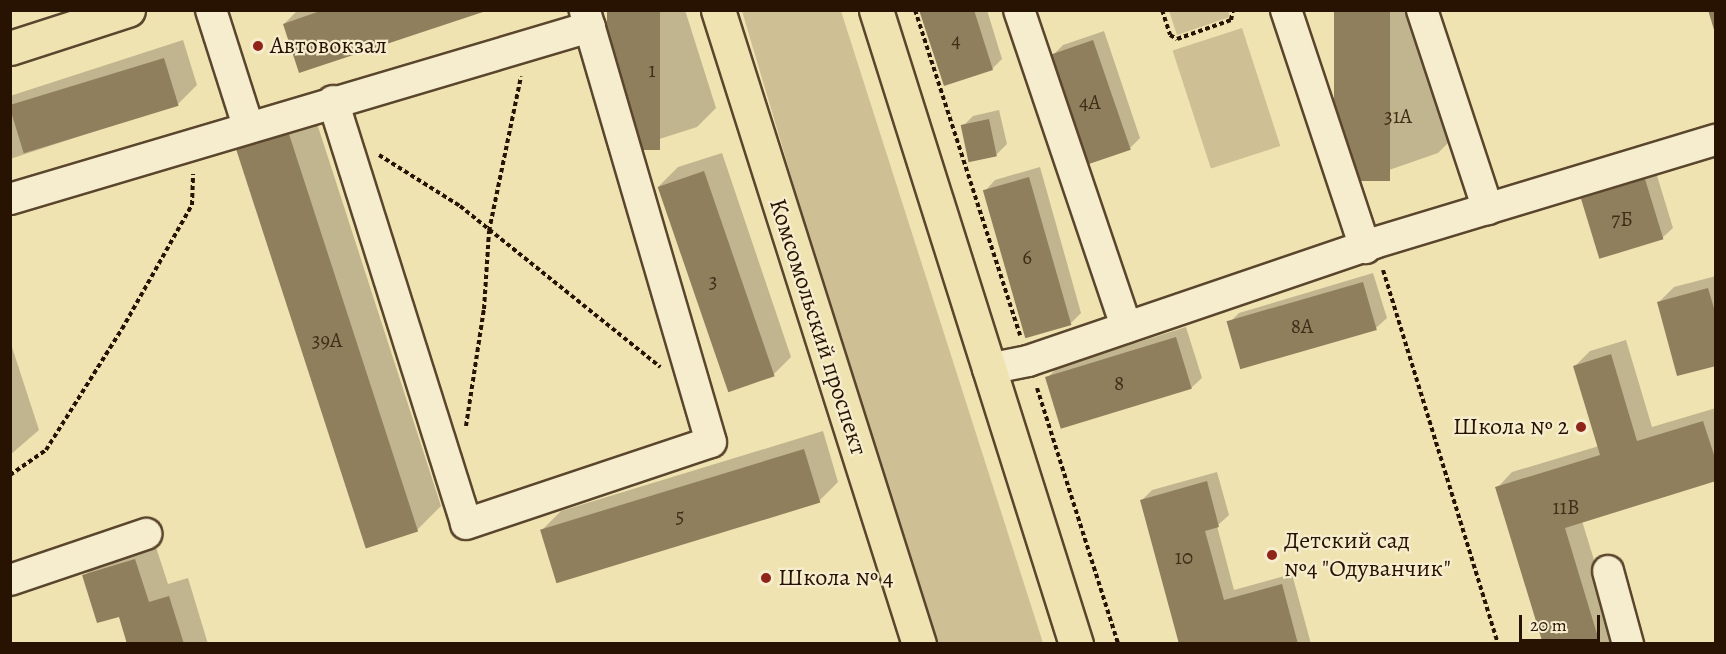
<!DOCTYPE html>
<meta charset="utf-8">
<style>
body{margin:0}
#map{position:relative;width:1726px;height:654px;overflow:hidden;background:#f0e3b2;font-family:Alegreya,serif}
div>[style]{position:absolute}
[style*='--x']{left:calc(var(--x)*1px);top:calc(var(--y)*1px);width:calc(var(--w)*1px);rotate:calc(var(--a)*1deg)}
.green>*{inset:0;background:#cebf94;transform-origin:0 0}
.shadow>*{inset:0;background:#0003}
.building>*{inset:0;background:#907f5d;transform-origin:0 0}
.path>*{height:4px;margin-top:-2px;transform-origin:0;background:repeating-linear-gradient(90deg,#281201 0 4.5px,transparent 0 7.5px)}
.roads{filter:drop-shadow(2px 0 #5a462d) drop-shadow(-2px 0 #5a462d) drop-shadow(0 2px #5a462d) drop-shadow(0 -2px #5a462d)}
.minor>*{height:30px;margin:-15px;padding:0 15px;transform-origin:15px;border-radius:15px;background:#f5edcd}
.major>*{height:33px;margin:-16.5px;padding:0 16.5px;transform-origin:16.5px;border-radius:16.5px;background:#f0e3b2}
.dots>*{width:16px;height:16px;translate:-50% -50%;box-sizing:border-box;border:3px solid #f5edcd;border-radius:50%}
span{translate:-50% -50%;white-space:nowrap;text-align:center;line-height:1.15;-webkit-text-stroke:4.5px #f5edcd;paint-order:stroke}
.number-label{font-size:21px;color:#422d18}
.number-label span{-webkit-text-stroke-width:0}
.poi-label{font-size:24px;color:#281201}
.left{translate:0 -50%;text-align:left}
.right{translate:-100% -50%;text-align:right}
.street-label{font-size:24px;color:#281201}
.frame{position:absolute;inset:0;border:12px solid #281201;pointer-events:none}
.scale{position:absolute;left:1519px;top:615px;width:81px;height:27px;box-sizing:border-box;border:3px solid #281201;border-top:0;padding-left:8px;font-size:18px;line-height:21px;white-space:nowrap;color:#281201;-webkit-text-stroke:4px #f5edcd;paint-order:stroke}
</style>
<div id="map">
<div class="green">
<div style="clip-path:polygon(742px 11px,841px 11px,1043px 643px,937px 643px,851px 378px)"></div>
<div style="clip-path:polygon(1169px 11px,1228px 11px,1230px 17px,1177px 35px)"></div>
<div style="left:1242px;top:28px;width:124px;height:73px;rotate:72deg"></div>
</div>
<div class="shadow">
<div style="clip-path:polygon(298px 10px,483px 10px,284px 24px)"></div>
<div style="clip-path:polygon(609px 10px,685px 10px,716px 108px,697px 127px,650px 142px)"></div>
<div style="clip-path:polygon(921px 10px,987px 10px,1002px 59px,992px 69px)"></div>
<div style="clip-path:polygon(1336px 10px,1422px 10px,1462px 129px,1438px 153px,1389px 170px)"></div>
<div style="clip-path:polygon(1104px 31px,1140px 138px,1129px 149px,1053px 55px,1063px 45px)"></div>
<div style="clip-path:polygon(183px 40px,197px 85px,178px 104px,10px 159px,10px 96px)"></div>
<div style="clip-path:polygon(312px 108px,441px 506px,417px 530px,238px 149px,262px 125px)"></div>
<div style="clip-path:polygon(999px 110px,1007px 144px,997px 154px,963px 126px,973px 116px)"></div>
<div style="clip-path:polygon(722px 153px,791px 357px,772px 376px,659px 186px,678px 167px)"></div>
<div style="clip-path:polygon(1040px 167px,1081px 313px,1071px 323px,985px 191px,995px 180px)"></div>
<div style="clip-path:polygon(1655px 169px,1673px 228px,1662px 238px,1582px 199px,1593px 189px)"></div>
<div style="clip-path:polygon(1373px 273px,1387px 318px,1376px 328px,1229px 323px,1239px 313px)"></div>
<div style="clip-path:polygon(1716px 276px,1716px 364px,1659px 302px,1674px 287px)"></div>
<div style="clip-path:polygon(1186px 327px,1202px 378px,1191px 388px,1047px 378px,1057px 368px)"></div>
<div style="clip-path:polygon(1626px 340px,1652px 427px,1716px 408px,1716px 480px,1582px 521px,1620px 644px,1545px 644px,1497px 488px,1512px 472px,1599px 446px,1575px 366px,1590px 351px)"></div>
<div style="clip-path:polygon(10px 341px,39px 430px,10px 455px)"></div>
<div style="clip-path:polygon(823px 431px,838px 482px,819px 501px,542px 530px,561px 511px)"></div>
<div style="clip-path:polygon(1217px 472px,1229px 515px,1217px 526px,1234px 590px,1292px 574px,1311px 644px,1180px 644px,1142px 500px,1152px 490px)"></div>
<div style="clip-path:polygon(154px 541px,168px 584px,188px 578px,208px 644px,129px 644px,120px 615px,84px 576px,103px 557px)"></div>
</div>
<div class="building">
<div style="clip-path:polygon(323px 10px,486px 10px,486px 11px,299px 73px,283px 24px)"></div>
<div style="left:607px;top:10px;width:53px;height:140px"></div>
<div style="clip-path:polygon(919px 10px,974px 10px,993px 70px,944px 86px)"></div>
<div style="left:1334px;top:10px;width:56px;height:171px"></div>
<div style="clip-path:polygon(1708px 10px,1716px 10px,1716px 33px,1715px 33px)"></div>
<div style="left:1093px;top:40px;width:116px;height:45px;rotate:71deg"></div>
<div style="left:164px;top:58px;width:50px;height:162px;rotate:73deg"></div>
<div style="left:989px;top:119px;width:38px;height:29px;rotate:78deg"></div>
<div style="left:288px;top:131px;width:421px;height:55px;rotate:72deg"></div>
<div style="left:704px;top:171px;width:217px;height:49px;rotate:71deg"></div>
<div style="left:1029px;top:177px;width:154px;height:48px;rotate:74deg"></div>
<div style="left:1645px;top:179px;width:63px;height:67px;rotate:73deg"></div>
<div style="left:1363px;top:282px;width:50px;height:142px;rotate:74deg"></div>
<div style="clip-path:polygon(1708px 288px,1716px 315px,1716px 366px,1677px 376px,1657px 302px)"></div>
<div style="left:1176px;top:337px;width:54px;height:137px;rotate:73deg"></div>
<div style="clip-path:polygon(1611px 354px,1637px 441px,1703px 421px,1716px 461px,1716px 481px,1565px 528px,1600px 644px,1543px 644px,1495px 487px,1600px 455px,1573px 366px)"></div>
<div style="left:804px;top:449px;width:56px;height:276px;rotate:73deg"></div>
<div style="clip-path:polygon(1207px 481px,1219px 527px,1205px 531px,1224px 600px,1282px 584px,1298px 644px,1179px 644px,1140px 500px)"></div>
<div style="clip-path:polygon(135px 559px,149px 602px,169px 596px,184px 644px,127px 644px,119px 617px,97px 623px,82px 575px)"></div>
</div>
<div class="path">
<div style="--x:915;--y:10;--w:342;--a:72.1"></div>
<div style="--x:1162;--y:10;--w:26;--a:72"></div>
<div style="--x:1170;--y:35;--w:8;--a:30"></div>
<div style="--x:1177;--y:39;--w:57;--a:-19.4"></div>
<div style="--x:1231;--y:20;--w:10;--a:-79"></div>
<div style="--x:379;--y:155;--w:96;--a:32.2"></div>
<div style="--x:460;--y:206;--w:257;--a:38.8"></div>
<div style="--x:1383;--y:270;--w:391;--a:72.9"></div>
<div style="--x:1037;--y:388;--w:269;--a:72.4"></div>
<div style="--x:466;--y:426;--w:118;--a:-81.3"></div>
<div style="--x:484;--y:309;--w:78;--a:-86.3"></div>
<div style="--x:489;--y:231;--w:158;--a:-78.3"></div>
<div style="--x:10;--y:475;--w:44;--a:-34.8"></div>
<div style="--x:46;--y:450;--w:143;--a:-57.9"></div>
<div style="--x:122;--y:329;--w:142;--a:-60.6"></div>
<div style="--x:192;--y:205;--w:31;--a:-88"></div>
</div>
<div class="roads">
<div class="minor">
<div style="--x:211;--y:10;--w:122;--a:72.3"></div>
<div style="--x:1019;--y:10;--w:335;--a:71.3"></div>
<div style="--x:1286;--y:10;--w:251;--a:71.6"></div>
<div style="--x:1422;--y:10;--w:210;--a:71.7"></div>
<div style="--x:333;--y:101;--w:443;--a:72.5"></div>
<div style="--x:466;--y:524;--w:258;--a:-18.5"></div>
<div style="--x:711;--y:442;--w:450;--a:-106.3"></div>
<div style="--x:10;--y:199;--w:605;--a:-16.52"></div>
<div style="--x:988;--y:369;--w:41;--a:-11.3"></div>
<div style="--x:1028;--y:361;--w:366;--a:-18.8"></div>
<div style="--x:1374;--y:243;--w:357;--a:-16.8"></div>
<div style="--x:1608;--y:571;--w:76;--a:74.7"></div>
<div style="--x:10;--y:580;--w:144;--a:-18.7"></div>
</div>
<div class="major">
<div style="--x:718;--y:10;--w:665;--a:72.41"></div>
<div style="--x:876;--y:10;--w:665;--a:72.49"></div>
<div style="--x:10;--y:48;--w:124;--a:-17.9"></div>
</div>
</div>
<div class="dots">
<div style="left:258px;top:46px;background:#8f2418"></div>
<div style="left:1581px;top:427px;background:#8f2418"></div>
<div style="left:1272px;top:555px;background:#8f2418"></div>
<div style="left:766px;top:578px;background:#8f2418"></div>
</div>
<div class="number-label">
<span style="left:956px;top:40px">4</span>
<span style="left:652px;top:70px">1</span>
<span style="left:1090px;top:102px">4А</span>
<span style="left:1398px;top:116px">31А</span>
<span style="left:1622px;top:219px">7Б</span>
<span style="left:1027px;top:257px">6</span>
<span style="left:713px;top:281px">3</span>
<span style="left:1302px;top:326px">8А</span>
<span style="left:327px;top:340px">39А</span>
<span style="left:1119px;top:383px">8</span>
<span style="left:1566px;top:507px">11В</span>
<span style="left:680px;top:516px">5</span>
<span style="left:1184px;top:557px">10</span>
</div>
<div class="poi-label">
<span class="left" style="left:270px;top:46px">Автовокзал</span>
<span class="right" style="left:1569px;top:427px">Школа № 2</span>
<span class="left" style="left:1284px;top:555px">Детский сад<br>№4 "Одуванчик"</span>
<span class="left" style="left:778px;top:578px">Школа № 4</span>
</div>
<div class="street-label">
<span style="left:818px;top:327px;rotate:72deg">Комсомольский проспект</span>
</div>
<div class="frame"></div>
<div class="scale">20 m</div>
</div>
